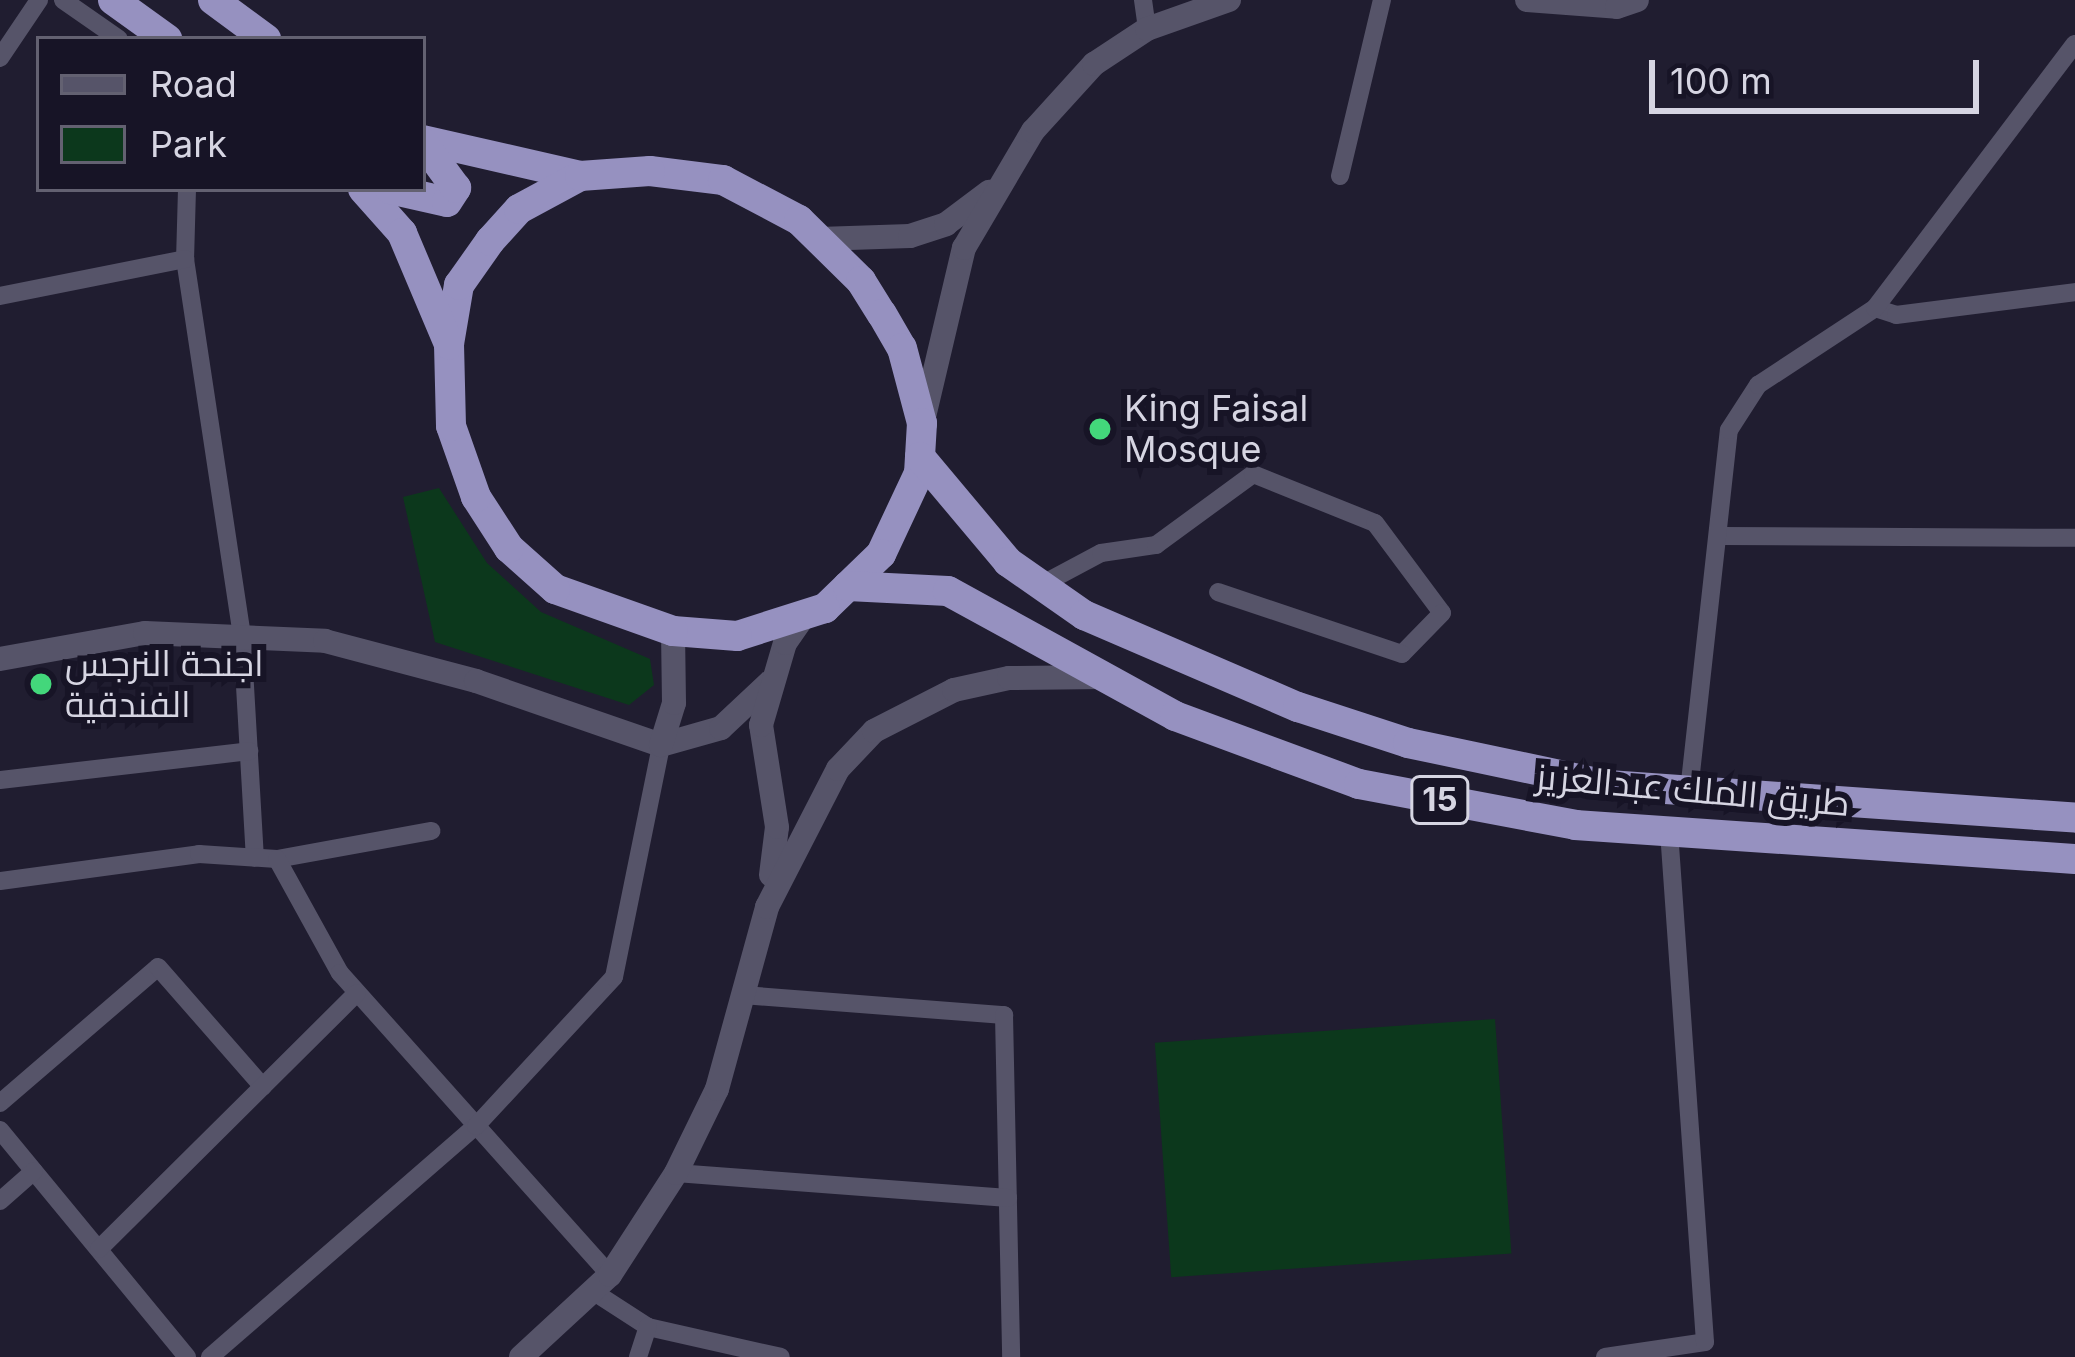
<!DOCTYPE html>
<meta charset="utf-8">
<style>
body{margin:0}
#map{position:relative;width:2075px;height:1357px;overflow:hidden;background:#201d30;font-family:Inter,Cairo,sans-serif}
div>[style]{position:absolute}
[style*='--x']{left:calc(var(--x)*1px);top:calc(var(--y)*1px);width:calc(var(--w)*1px);rotate:calc(var(--a)*1deg)}
.green>*{inset:0;background:#0c381c;transform-origin:0 0}
.minor>*{height:18px;margin:-9px;padding:0 9px;transform-origin:9px;border-radius:9px;background:#565469}
.tertiary>*{height:24px;margin:-12px;padding:0 12px;transform-origin:12px;border-radius:12px;background:#565469}
.trunk>*{height:30px;margin:-15px;padding:0 15px;transform-origin:15px;border-radius:15px;background:#9691c0}
.dots>*{width:33px;height:33px;translate:-50% -50%;box-sizing:border-box;border:6px solid #171426;border-radius:50%}
span{translate:-50% -50%;white-space:nowrap;text-align:center;line-height:1.15;-webkit-text-stroke:12px #171426;paint-order:stroke}
.shield-label span{padding:3px 9px;background:#171426;border:3px solid;border-radius:9px;-webkit-text-stroke-width:0}
.shield-label{font-size:33px;color:#d6d5e2;font-weight:700}
.poi-label{font-size:36px;color:#d6d5e2}
.left{translate:0 -50%;text-align:left}
.street-label{font-size:36px;color:#d6d5e2}
.legend{position:absolute;left:36px;top:36px;width:390px;height:156px;box-sizing:border-box;background:#171426;border:3px solid #636171;margin:0;padding:15px 21px;list-style:none;font-size:36px;color:#d6d5e2}
.legend li{display:flex;align-items:center;gap:24px;height:60px}
.legend b{width:60px;border:3px solid #636171}
.scale{position:absolute;left:1649px;top:60px;width:330px;height:54px;box-sizing:border-box;border:6px solid #d6d5e2;border-top:0;padding-left:15px;font-size:36px;line-height:42px;white-space:nowrap;color:#d6d5e2;-webkit-text-stroke:9px #171426;paint-order:stroke}
</style>
<div id="map">
<div class="green">
<div style="clip-path:polygon(439px 488px,487px 563px,541px 612px,650px 659px,654px 685px,629px 705px,435px 642px,403px 497px)"></div>
<div style="left:1495px;top:1019px;width:235px;height:341px;rotate:86deg"></div>
</div>
<div class="minor">
<div style="--x:63;--y:0;--w:68;--a:34.9"></div>
<div style="--x:1143;--y:0;--w:29;--a:82"></div>
<div style="--x:0;--y:58;--w:70;--a:-56.1"></div>
<div style="--x:1340;--y:176;--w:181;--a:-76.6"></div>
<div style="--x:187;--y:189;--w:70;--a:91.6"></div>
<div style="--x:185;--y:259;--w:379;--a:81.4"></div>
<div style="--x:242;--y:634;--w:224;--a:86.7"></div>
<div style="--x:0;--y:296;--w:189;--a:-11.3"></div>
<div style="--x:1875;--y:308;--w:22;--a:18"></div>
<div style="--x:1896;--y:315;--w:180;--a:-7.3"></div>
<div style="--x:1721;--y:536;--w:354;--a:0.3"></div>
<div style="--x:1041;--y:585;--w:68;--a:-28.1"></div>
<div style="--x:1101;--y:553;--w:56;--a:-8.3"></div>
<div style="--x:1156;--y:545;--w:120;--a:-36.2"></div>
<div style="--x:1253;--y:474;--w:131;--a:21.9"></div>
<div style="--x:1375;--y:523;--w:112;--a:53.3"></div>
<div style="--x:1442;--y:613;--w:57;--a:134.3"></div>
<div style="--x:1402;--y:654;--w:194;--a:-161.4"></div>
<div style="--x:0;--y:780;--w:251;--a:-6.6"></div>
<div style="--x:1689;--y:791;--w:363;--a:-83.7"></div>
<div style="--x:1729;--y:430;--w:54;--a:-57.2"></div>
<div style="--x:1758;--y:385;--w:140;--a:-33.3"></div>
<div style="--x:1875;--y:308;--w:331;--a:-52.9"></div>
<div style="--x:277;--y:859;--w:157;--a:-10.3"></div>
<div style="--x:0;--y:881;--w:201;--a:-7.7"></div>
<div style="--x:199;--y:854;--w:78;--a:3.7"></div>
<div style="--x:277;--y:859;--w:130;--a:61.1"></div>
<div style="--x:340;--y:973;--w:405;--a:48.2"></div>
<div style="--x:743;--y:995;--w:262;--a:4.4"></div>
<div style="--x:1004;--y:1015;--w:342;--a:88.8"></div>
<div style="--x:0;--y:1103;--w:208;--a:-40.7"></div>
<div style="--x:158;--y:967;--w:159;--a:48.8"></div>
<div style="--x:0;--y:1130;--w:294;--a:50.5"></div>
<div style="--x:676;--y:1173;--w:333;--a:4.3"></div>
<div style="--x:0;--y:1201;--w:45;--a:-41.4"></div>
<div style="--x:99;--y:1249;--w:363;--a:-44.8"></div>
<div style="--x:594;--y:1292;--w:64;--a:32.9"></div>
<div style="--x:648;--y:1327;--w:136;--a:12.7"></div>
<div style="--x:210;--y:1357;--w:352;--a:-41"></div>
<div style="--x:476;--y:1126;--w:203;--a:-47.2"></div>
<div style="--x:614;--y:977;--w:237;--a:-78.5"></div>
<div style="--x:638;--y:1357;--w:32;--a:-72"></div>
<div style="--x:1605;--y:1357;--w:101;--a:-8.5"></div>
<div style="--x:1705;--y:1342;--w:512;--a:-94.03"></div>
</div>
<div class="tertiary">
<div style="--x:1527;--y:0;--w:90;--a:4.4"></div>
<div style="--x:1617;--y:7;--w:21;--a:-19"></div>
<div style="--x:819;--y:239;--w:91;--a:-1.9"></div>
<div style="--x:910;--y:236;--w:38;--a:-18"></div>
<div style="--x:946;--y:224;--w:54;--a:-36.7"></div>
<div style="--x:923;--y:421;--w:178;--a:-76.7"></div>
<div style="--x:964;--y:248;--w:136;--a:-59.5"></div>
<div style="--x:1033;--y:131;--w:91;--a:-47.7"></div>
<div style="--x:1094;--y:64;--w:64;--a:-33.4"></div>
<div style="--x:1147;--y:29;--w:87;--a:-19.5"></div>
<div style="--x:0;--y:659;--w:147;--a:-10.2"></div>
<div style="--x:145;--y:633;--w:180;--a:2.5"></div>
<div style="--x:325;--y:641;--w:156;--a:14.8"></div>
<div style="--x:476;--y:681;--w:196;--a:19.1"></div>
<div style="--x:661;--y:745;--w:62;--a:-15.8"></div>
<div style="--x:721;--y:728;--w:67;--a:-43.2"></div>
<div style="--x:661;--y:745;--w:44;--a:-72.8"></div>
<div style="--x:674;--y:703;--w:72;--a:-90.8"></div>
<div style="--x:771;--y:875;--w:48;--a:-82.9"></div>
<div style="--x:777;--y:827;--w:103;--a:-98.9"></div>
<div style="--x:761;--y:725;--w:85;--a:-73.7"></div>
<div style="--x:785;--y:643;--w:33;--a:-55"></div>
<div style="--x:521;--y:1357;--w:121;--a:-42.7"></div>
<div style="--x:610;--y:1275;--w:121;--a:-57.1"></div>
<div style="--x:676;--y:1173;--w:93;--a:-64"></div>
<div style="--x:717;--y:1089;--w:189;--a:-74.6"></div>
<div style="--x:767;--y:907;--w:155;--a:-62.8"></div>
<div style="--x:838;--y:769;--w:52;--a:-46.5"></div>
<div style="--x:874;--y:731;--w:90;--a:-27.1"></div>
<div style="--x:954;--y:690;--w:56;--a:-12.3"></div>
<div style="--x:1009;--y:678;--w:95;--a:-0.6"></div>
</div>
<div class="trunk">
<div style="--x:113;--y:0;--w:67;--a:35.8"></div>
<div style="--x:213;--y:0;--w:66;--a:36.3"></div>
<div style="--x:423;--y:140;--w:161;--a:12.9"></div>
<div style="--x:650;--y:171;--w:74;--a:7"></div>
<div style="--x:723;--y:180;--w:86;--a:27.8"></div>
<div style="--x:799;--y:220;--w:87;--a:44.5"></div>
<div style="--x:861;--y:281;--w:39;--a:58"></div>
<div style="--x:882;--y:314;--w:39;--a:60"></div>
<div style="--x:902;--y:348;--w:78;--a:75.1"></div>
<div style="--x:922;--y:423;--w:50;--a:93.4"></div>
<div style="--x:919;--y:473;--w:89;--a:115.1"></div>
<div style="--x:881;--y:554;--w:78;--a:136"></div>
<div style="--x:825;--y:608;--w:92;--a:162.3"></div>
<div style="--x:737;--y:636;--w:64;--a:-175.5"></div>
<div style="--x:673;--y:631;--w:125;--a:-160.4"></div>
<div style="--x:555;--y:589;--w:62;--a:-138.3"></div>
<div style="--x:509;--y:548;--w:61;--a:-122.9"></div>
<div style="--x:476;--y:497;--w:75;--a:-109.4"></div>
<div style="--x:451;--y:426;--w:82;--a:-91.4"></div>
<div style="--x:449;--y:344;--w:60;--a:-80.4"></div>
<div style="--x:459;--y:285;--w:54;--a:-54.8"></div>
<div style="--x:490;--y:241;--w:43;--a:-47.8"></div>
<div style="--x:519;--y:209;--w:69;--a:-28.4"></div>
<div style="--x:580;--y:176;--w:70;--a:-4.1"></div>
<div style="--x:363;--y:189;--w:59;--a:48.4"></div>
<div style="--x:402;--y:233;--w:121;--a:67.1"></div>
<div style="--x:390;--y:189;--w:58;--a:12.8"></div>
<div style="--x:447;--y:202;--w:17;--a:-57"></div>
<div style="--x:456;--y:188;--w:56;--a:-126.3"></div>
<div style="--x:920;--y:457;--w:137;--a:50"></div>
<div style="--x:1008;--y:562;--w:93;--a:34.9"></div>
<div style="--x:1084;--y:615;--w:233;--a:23.3"></div>
<div style="--x:1298;--y:707;--w:116;--a:18.1"></div>
<div style="--x:1408;--y:743;--w:204;--a:11.9"></div>
<div style="--x:1608;--y:785;--w:468;--a:4"></div>
<div style="--x:848;--y:586;--w:100;--a:2.9"></div>
<div style="--x:948;--y:591;--w:259;--a:28.8"></div>
<div style="--x:1175;--y:716;--w:196;--a:20.3"></div>
<div style="--x:1359;--y:784;--w:220;--a:10.7"></div>
<div style="--x:1575;--y:825;--w:501;--a:3.89"></div>
</div>
<div class="dots">
<div style="left:1100px;top:429px;background:#43d77b"></div>
<div style="left:41px;top:684px;background:#43d77b"></div>
</div>
<div class="shield-label">
<span style="left:1440px;top:800px">15</span>
</div>
<div class="poi-label">
<span class="left" style="left:1124px;top:429px">King Faisal<br>Mosque</span>
<span class="left" style="left:65px;top:684px">اجنحة النرجس<br>الفندقية</span>
</div>
<div class="street-label">
<span style="left:1693px;top:790px;rotate:5deg">طريق الملك عبدالعزيز</span>
</div>
<ul class="legend">
<li><b style="height:15px;background:#565469"></b>Road</li>
<li><b style="height:33px;background:#0c381c"></b>Park</li>
</ul>
<div class="scale">100 m</div>
</div>
